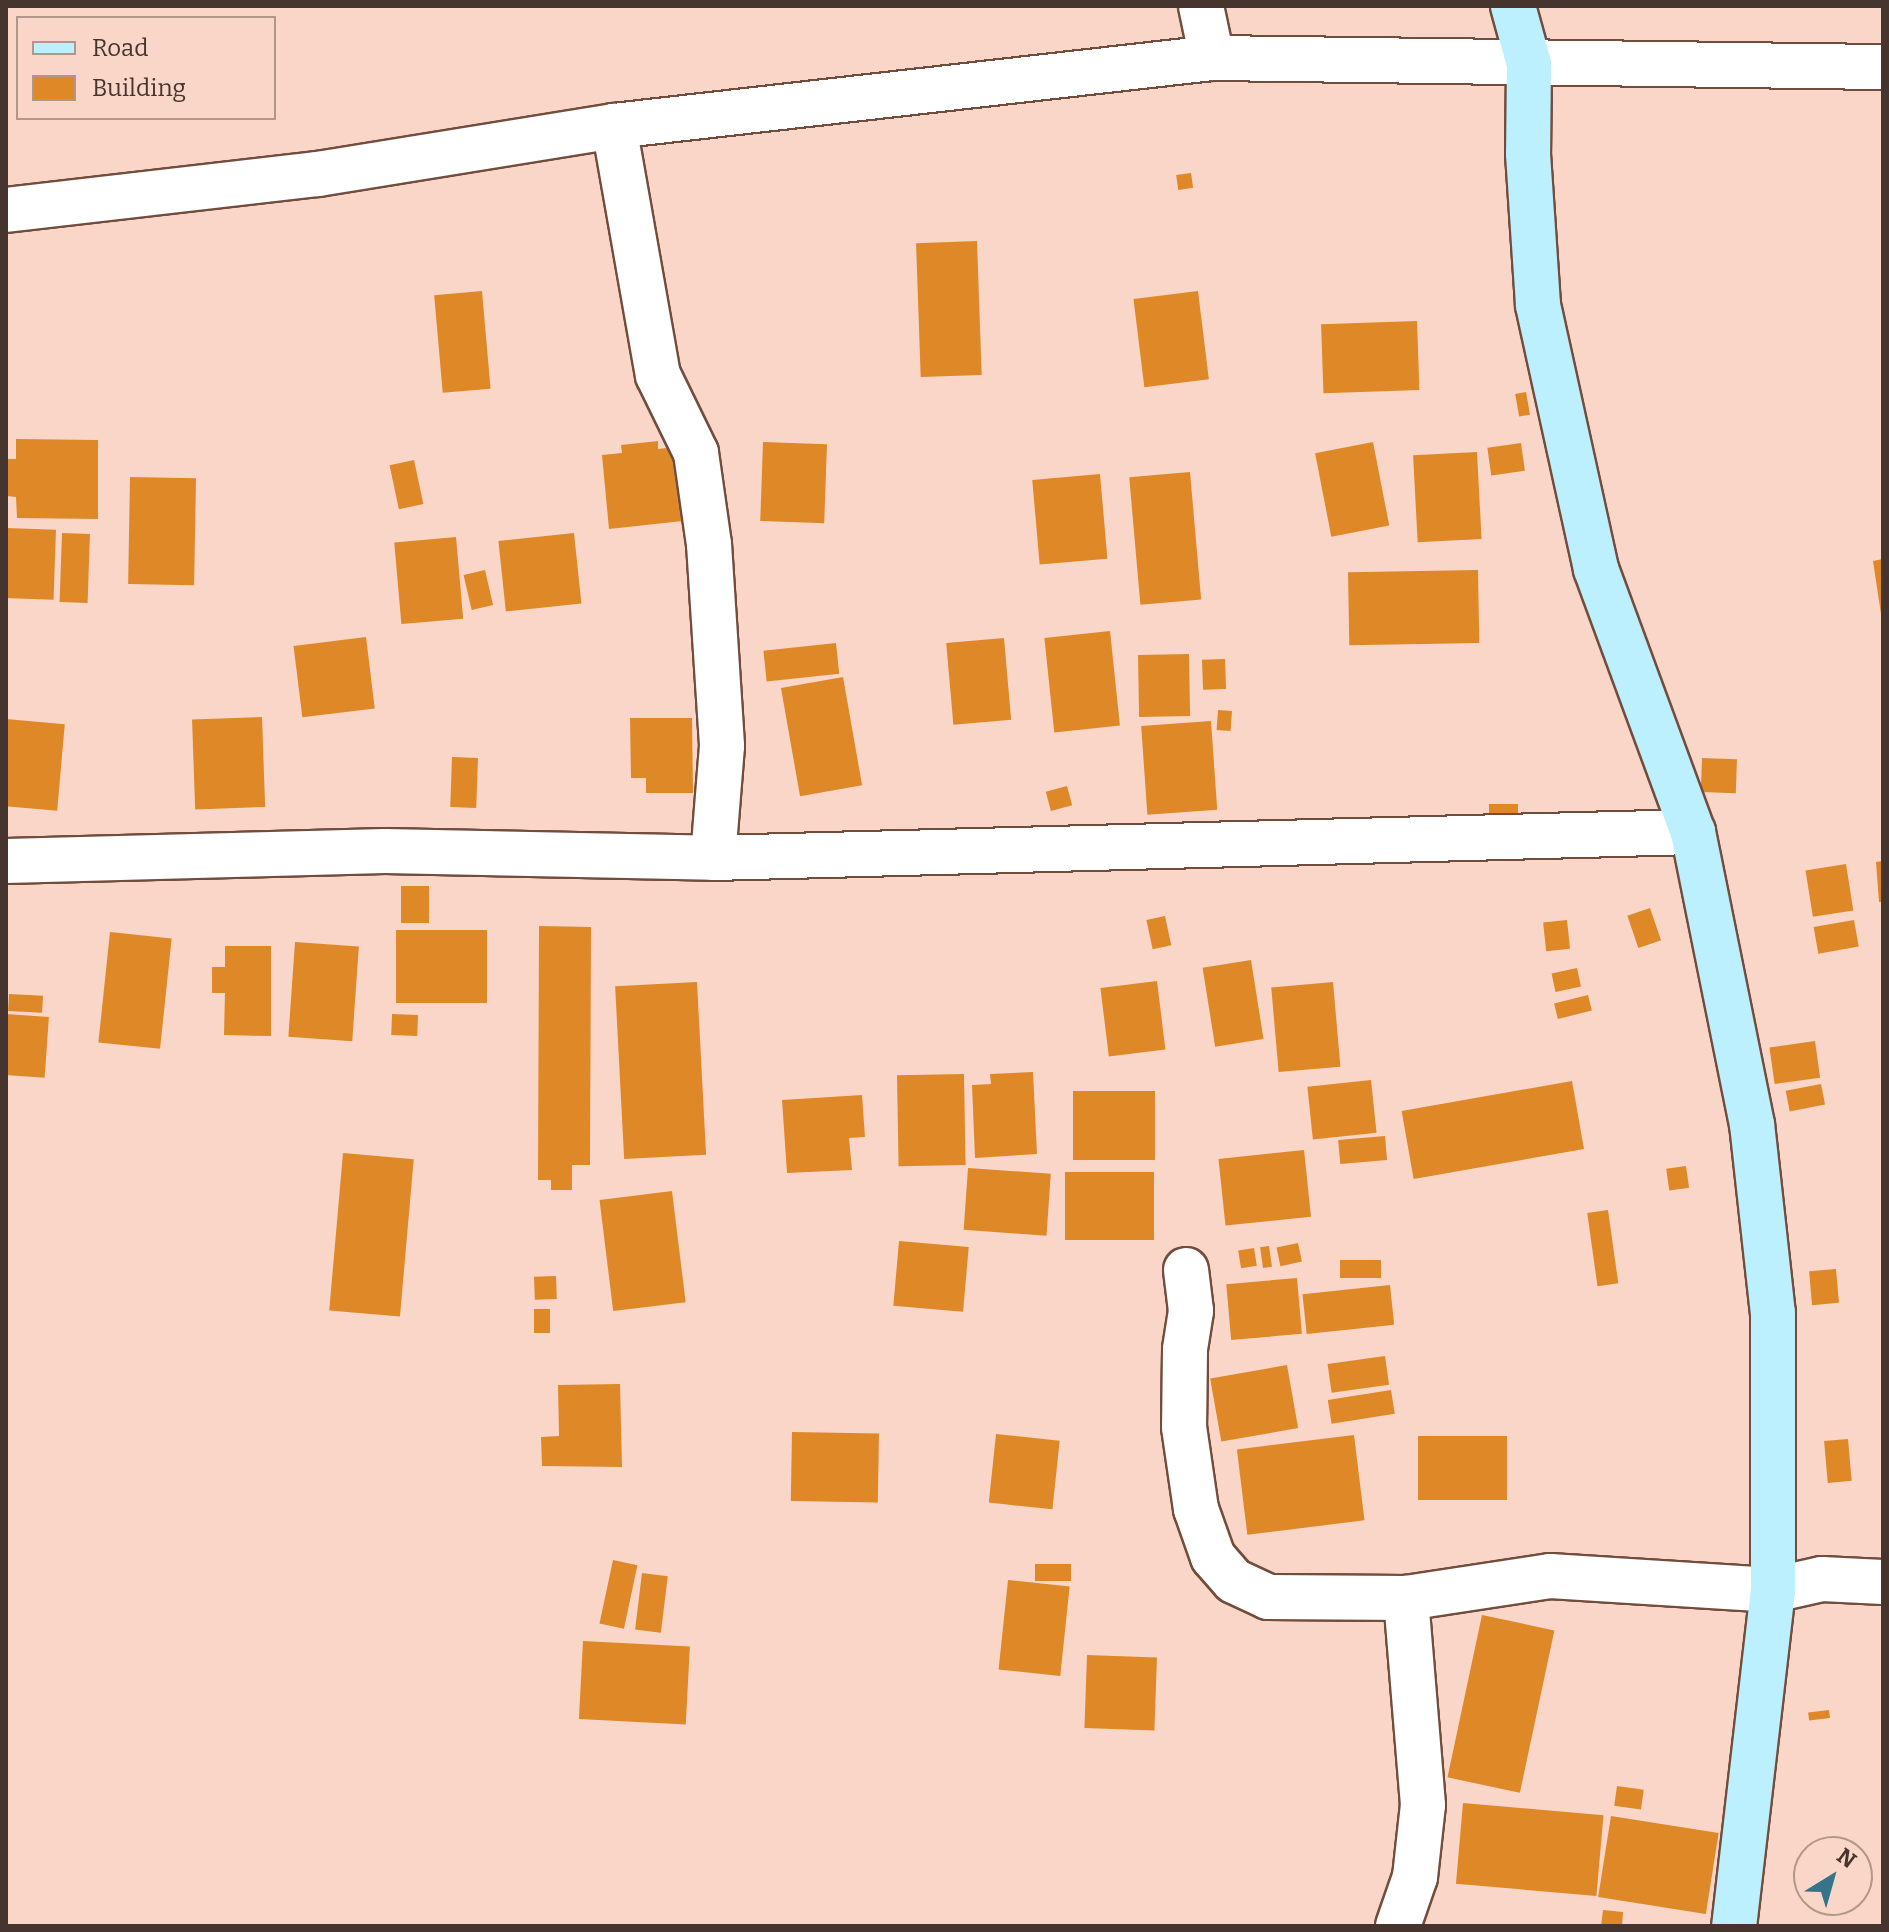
<!DOCTYPE html>
<style>
body{margin:0}
#map{position:relative;width:1889px;height:1932px;overflow:hidden;background:#fad6c8;font-family:Bitter,serif}
div>[style]{position:absolute}
[style*='--x']{left:calc(var(--x)*1px);top:calc(var(--y)*1px);width:calc(var(--w)*1px);rotate:calc(var(--a)*1deg)}
.building>*{inset:0;background:#df8828;transform-origin:0 0}
.roads{filter:drop-shadow(2px 0 #724d3e) drop-shadow(-2px 0 #724d3e) drop-shadow(0 2px #724d3e) drop-shadow(0 -2px #724d3e)}
.street>*{height:44px;margin:-22px;padding:0 22px;transform-origin:22px;border-radius:22px;background:#fff}
.secondary>*{height:44px;margin:-22px;padding:0 22px;transform-origin:22px;border-radius:22px;background:#bcf0fe}
span{translate:-50% -50%;white-space:nowrap;text-align:center;line-height:1.15;-webkit-text-stroke:6px #fad6c8;paint-order:stroke}
.frame{position:absolute;inset:0;border:8px solid #46352e;pointer-events:none}
.legend{position:absolute;left:16px;top:16px;width:260px;height:104px;box-sizing:border-box;background:#fad6c8;border:2px solid #b2968a;margin:0;padding:10px 14px;list-style:none;font-size:24px;color:#46352e}
.legend li{display:flex;align-items:center;gap:16px;height:40px}
.legend b{width:40px;border:2px solid #b2968a}
.north{position:absolute;left:1793px;top:1836px;width:80px;height:80px;box-sizing:border-box;background:#fad6c8;border:2px solid #b2968a;border-radius:50%;rotate:37deg;font-size:22px;font-weight:700;line-height:32px;text-align:center;color:#46352e}
.north::after{content:'';display:block;margin:auto;width:28px;height:36px;background:#357489;clip-path:polygon(50% 0,100% 100%,50% 72%,0 100%)}
</style>
<div id="map">
<div class="building">
<div style="left:1191px;top:173px;width:15px;height:15px;rotate:82deg"></div>
<div style="left:977px;top:241px;width:134px;height:61px;rotate:88deg"></div>
<div style="left:482px;top:291px;width:98px;height:48px;rotate:85deg"></div>
<div style="left:1198px;top:291px;width:89px;height:65px;rotate:83deg"></div>
<div style="left:1417px;top:321px;width:69px;height:96px;rotate:88deg"></div>
<div style="left:1526px;top:392px;width:23px;height:11px;rotate:80deg"></div>
<div style="clip-path:polygon(16px 439px,98px 440px,98px 519px,17px 518px,16px 497px,7px 496px,7px 459px,16px 459px)"></div>
<div style="clip-path:polygon(658px 441px,658px 449px,685px 446px,692px 520px,609px 529px,602px 455px,622px 453px,621px 445px)"></div>
<div style="left:763px;top:442px;width:64px;height:79px;rotate:2deg"></div>
<div style="left:1373px;top:442px;width:85px;height:59px;rotate:79deg"></div>
<div style="left:1521px;top:443px;width:28px;height:34px;rotate:82deg"></div>
<div style="left:1477px;top:452px;width:87px;height:64px;rotate:87deg"></div>
<div style="left:414px;top:460px;width:45px;height:25px;rotate:78deg"></div>
<div style="left:1190px;top:472px;width:128px;height:61px;rotate:85deg"></div>
<div style="left:1100px;top:474px;width:85px;height:68px;rotate:85deg"></div>
<div style="left:130px;top:477px;width:66px;height:107px;rotate:1deg"></div>
<div style="left:6px;top:528px;width:50px;height:70px;rotate:2deg"></div>
<div style="left:62px;top:533px;width:28px;height:69px;rotate:2deg"></div>
<div style="left:574px;top:533px;width:71px;height:76px;rotate:84deg"></div>
<div style="left:456px;top:537px;width:82px;height:62px;rotate:85deg"></div>
<div style="clip-path:polygon(1883px 559px,1883px 614px,1881px 614px,1873px 561px)"></div>
<div style="left:485px;top:570px;width:36px;height:22px;rotate:77deg"></div>
<div style="left:1478px;top:570px;width:73px;height:130px;rotate:89deg"></div>
<div style="left:1110px;top:631px;width:95px;height:66px;rotate:84deg"></div>
<div style="left:366px;top:637px;width:72px;height:73px;rotate:83deg"></div>
<div style="left:1004px;top:638px;width:82px;height:58px;rotate:85deg"></div>
<div style="left:836px;top:643px;width:31px;height:73px;rotate:84deg"></div>
<div style="left:1189px;top:654px;width:62px;height:51px;rotate:89deg"></div>
<div style="left:1225px;top:659px;width:30px;height:23px;rotate:88deg"></div>
<div style="left:843px;top:677px;width:110px;height:63px;rotate:80deg"></div>
<div style="left:1218px;top:710px;width:14px;height:20px;rotate:4deg"></div>
<div style="left:262px;top:717px;width:90px;height:70px;rotate:88deg"></div>
<div style="clip-path:polygon(630px 718px,692px 718px,693px 793px,646px 793px,646px 778px,631px 778px)"></div>
<div style="left:6px;top:719px;width:59px;height:87px;rotate:5deg"></div>
<div style="left:1211px;top:721px;width:89px;height:70px;rotate:86deg"></div>
<div style="left:452px;top:757px;width:26px;height:50px;rotate:2deg"></div>
<div style="left:1702px;top:758px;width:35px;height:34px;rotate:2deg"></div>
<div style="left:1067px;top:786px;width:20px;height:22px;rotate:75deg"></div>
<div style="left:1489px;top:804px;width:29px;height:21px"></div>
<div style="clip-path:polygon(1883px 861px,1883px 902px,1879px 902px,1876px 862px)"></div>
<div style="left:1846px;top:864px;width:47px;height:41px;rotate:81deg"></div>
<div style="left:401px;top:886px;width:28px;height:37px"></div>
<div style="left:1650px;top:908px;width:34px;height:24px;rotate:71deg"></div>
<div style="left:1165px;top:916px;width:30px;height:19px;rotate:78deg"></div>
<div style="left:1567px;top:920px;width:29px;height:24px;rotate:84deg"></div>
<div style="left:1854px;top:920px;width:27px;height:41px;rotate:80deg"></div>
<div style="clip-path:polygon(539px 926px,591px 927px,590px 1165px,572px 1165px,572px 1190px,551px 1190px,551px 1180px,538px 1180px)"></div>
<div style="left:396px;top:930px;width:91px;height:73px"></div>
<div style="left:110px;top:932px;width:62px;height:111px;rotate:6deg"></div>
<div style="left:295px;top:942px;width:64px;height:95px;rotate:4deg"></div>
<div style="clip-path:polygon(225px 946px,271px 946px,271px 1036px,224px 1035px,225px 993px,212px 993px,212px 967px,225px 967px)"></div>
<div style="left:1251px;top:960px;width:80px;height:49px;rotate:81deg"></div>
<div style="left:1577px;top:968px;width:19px;height:26px;rotate:78deg"></div>
<div style="left:1157px;top:981px;width:69px;height:57px;rotate:83deg"></div>
<div style="left:697px;top:982px;width:173px;height:82px;rotate:87deg"></div>
<div style="left:1333px;top:982px;width:85px;height:62px;rotate:85deg"></div>
<div style="left:9px;top:994px;width:34px;height:17px;rotate:3deg"></div>
<div style="left:1588px;top:995px;width:16px;height:35px;rotate:76deg"></div>
<div style="left:6px;top:1014px;width:43px;height:61px;rotate:4deg"></div>
<div style="left:392px;top:1014px;width:26px;height:21px;rotate:2deg"></div>
<div style="left:1815px;top:1041px;width:37px;height:46px;rotate:82deg"></div>
<div style="clip-path:polygon(1033px 1072px,1037px 1154px,975px 1158px,972px 1085px,991px 1084px,990px 1074px)"></div>
<div style="left:964px;top:1074px;width:91px;height:67px;rotate:89deg"></div>
<div style="left:1371px;top:1080px;width:53px;height:64px;rotate:84deg"></div>
<div style="left:1572px;top:1081px;width:69px;height:173px;rotate:80deg"></div>
<div style="left:1821px;top:1084px;width:21px;height:36px;rotate:79deg"></div>
<div style="left:1073px;top:1091px;width:82px;height:69px"></div>
<div style="clip-path:polygon(862px 1095px,865px 1137px,849px 1138px,852px 1170px,787px 1173px,782px 1100px)"></div>
<div style="left:1385px;top:1136px;width:24px;height:47px;rotate:85deg"></div>
<div style="left:1304px;top:1150px;width:67px;height:86px;rotate:84deg"></div>
<div style="left:343px;top:1153px;width:71px;height:158px;rotate:5deg"></div>
<div style="left:1686px;top:1166px;width:22px;height:20px;rotate:82deg"></div>
<div style="left:968px;top:1168px;width:83px;height:62px;rotate:4deg"></div>
<div style="left:1065px;top:1172px;width:89px;height:68px"></div>
<div style="left:672px;top:1191px;width:112px;height:73px;rotate:83deg"></div>
<div style="left:1608px;top:1210px;width:74px;height:21px;rotate:82deg"></div>
<div style="left:899px;top:1241px;width:70px;height:65px;rotate:5deg"></div>
<div style="left:1298px;top:1243px;width:19px;height:22px;rotate:78deg"></div>
<div style="left:1269px;top:1246px;width:21px;height:9px;rotate:82deg"></div>
<div style="left:1254px;top:1248px;width:18px;height:16px;rotate:81deg"></div>
<div style="left:1381px;top:1260px;width:18px;height:41px;rotate:90deg"></div>
<div style="left:1836px;top:1269px;width:34px;height:27px;rotate:85deg"></div>
<div style="left:556px;top:1276px;width:23px;height:22px;rotate:88deg"></div>
<div style="left:1297px;top:1278px;width:56px;height:71px;rotate:85deg"></div>
<div style="left:1390px;top:1285px;width:40px;height:88px;rotate:84deg"></div>
<div style="left:534px;top:1309px;width:16px;height:24px"></div>
<div style="left:1385px;top:1356px;width:29px;height:58px;rotate:82deg"></div>
<div style="left:1287px;top:1365px;width:64px;height:78px;rotate:80deg"></div>
<div style="clip-path:polygon(620px 1384px,622px 1467px,542px 1466px,541px 1437px,559px 1436px,558px 1385px)"></div>
<div style="left:1391px;top:1390px;width:24px;height:64px;rotate:81deg"></div>
<div style="left:792px;top:1432px;width:87px;height:69px;rotate:1deg"></div>
<div style="left:996px;top:1434px;width:64px;height:69px;rotate:6deg"></div>
<div style="left:1354px;top:1435px;width:86px;height:118px;rotate:83deg"></div>
<div style="left:1418px;top:1436px;width:89px;height:64px"></div>
<div style="left:1848px;top:1439px;width:42px;height:24px;rotate:85deg"></div>
<div style="left:613px;top:1560px;width:25px;height:65px;rotate:12deg"></div>
<div style="left:1035px;top:1564px;width:36px;height:17px"></div>
<div style="left:642px;top:1573px;width:26px;height:57px;rotate:7deg"></div>
<div style="left:1008px;top:1580px;width:62px;height:90px;rotate:6deg"></div>
<div style="left:1482px;top:1615px;width:74px;height:166px;rotate:12deg"></div>
<div style="left:583px;top:1641px;width:107px;height:78px;rotate:3deg"></div>
<div style="left:1087px;top:1655px;width:70px;height:73px;rotate:2deg"></div>
<div style="left:1829px;top:1710px;width:8px;height:21px;rotate:83deg"></div>
<div style="left:1617px;top:1786px;width:27px;height:20px;rotate:8deg"></div>
<div style="left:1463px;top:1803px;width:141px;height:81px;rotate:5deg"></div>
<div style="left:1611px;top:1816px;width:109px;height:82px;rotate:9deg"></div>
<div style="clip-path:polygon(1603px 1910px,1623px 1912px,1622px 1926px,1601px 1926px)"></div>
</div>
<div class="roads">
<div class="street">
<div style="--x:1201;--y:6;--w:53;--a:78.1"></div>
<div style="--x:614;--y:126;--w:253;--a:80"></div>
<div style="--x:658;--y:375;--w:87;--a:64"></div>
<div style="--x:696;--y:453;--w:92;--a:81.9"></div>
<div style="--x:709;--y:544;--w:202;--a:86.3"></div>
<div style="--x:722;--y:746;--w:112;--a:94.6"></div>
<div style="--x:6;--y:210;--w:314;--a:-6.6"></div>
<div style="--x:318;--y:174;--w:300;--a:-9.2"></div>
<div style="--x:614;--y:126;--w:602;--a:-6.49"></div>
<div style="--x:1212;--y:58;--w:671;--a:0.77"></div>
<div style="--x:6;--y:861;--w:379;--a:-1.5"></div>
<div style="--x:385;--y:851;--w:328;--a:1.2"></div>
<div style="--x:713;--y:858;--w:980;--a:-1.52"></div>
<div style="--x:1186;--y:1270;--w:41;--a:83"></div>
<div style="--x:1191;--y:1311;--w:39;--a:99"></div>
<div style="--x:1185;--y:1350;--w:77;--a:90.7"></div>
<div style="--x:1184;--y:1427;--w:83;--a:81.7"></div>
<div style="--x:1196;--y:1509;--w:51;--a:70.5"></div>
<div style="--x:1213;--y:1557;--w:32;--a:49"></div>
<div style="--x:1234;--y:1581;--w:38;--a:25"></div>
<div style="--x:1268;--y:1597;--w:138;--a:0.4"></div>
<div style="--x:1406;--y:1598;--w:146;--a:-8.7"></div>
<div style="--x:1550;--y:1576;--w:223;--a:3.6"></div>
<div style="--x:1773;--y:1590;--w:50;--a:-12.7"></div>
<div style="--x:1822;--y:1579;--w:61;--a:2.8"></div>
<div style="--x:1398;--y:1926;--w:52;--a:-70.9"></div>
<div style="--x:1415;--y:1877;--w:72;--a:-83.7"></div>
<div style="--x:1423;--y:1805;--w:208;--a:-94.7"></div>
</div>
<div class="secondary">
<div style="--x:1513;--y:6;--w:60;--a:74.6"></div>
<div style="--x:1529;--y:64;--w:90;--a:90.6"></div>
<div style="--x:1528;--y:154;--w:151;--a:86.2"></div>
<div style="--x:1538;--y:305;--w:270;--a:77.6"></div>
<div style="--x:1596;--y:569;--w:280;--a:69.8"></div>
<div style="--x:1693;--y:832;--w:298;--a:78.6"></div>
<div style="--x:1752;--y:1124;--w:190;--a:83.7"></div>
<div style="--x:1773;--y:1313;--w:277;--a:90"></div>
<div style="--x:1773;--y:1590;--w:338;--a:96.6"></div>
</div>
</div>
<div class="frame"></div>
<ul class="legend">
<li><b style="height:10px;background:#bcf0fe"></b>Road</li>
<li><b style="height:22px;background:#df8828"></b>Building</li>
</ul>
<div class="north">N</div>
</div>
